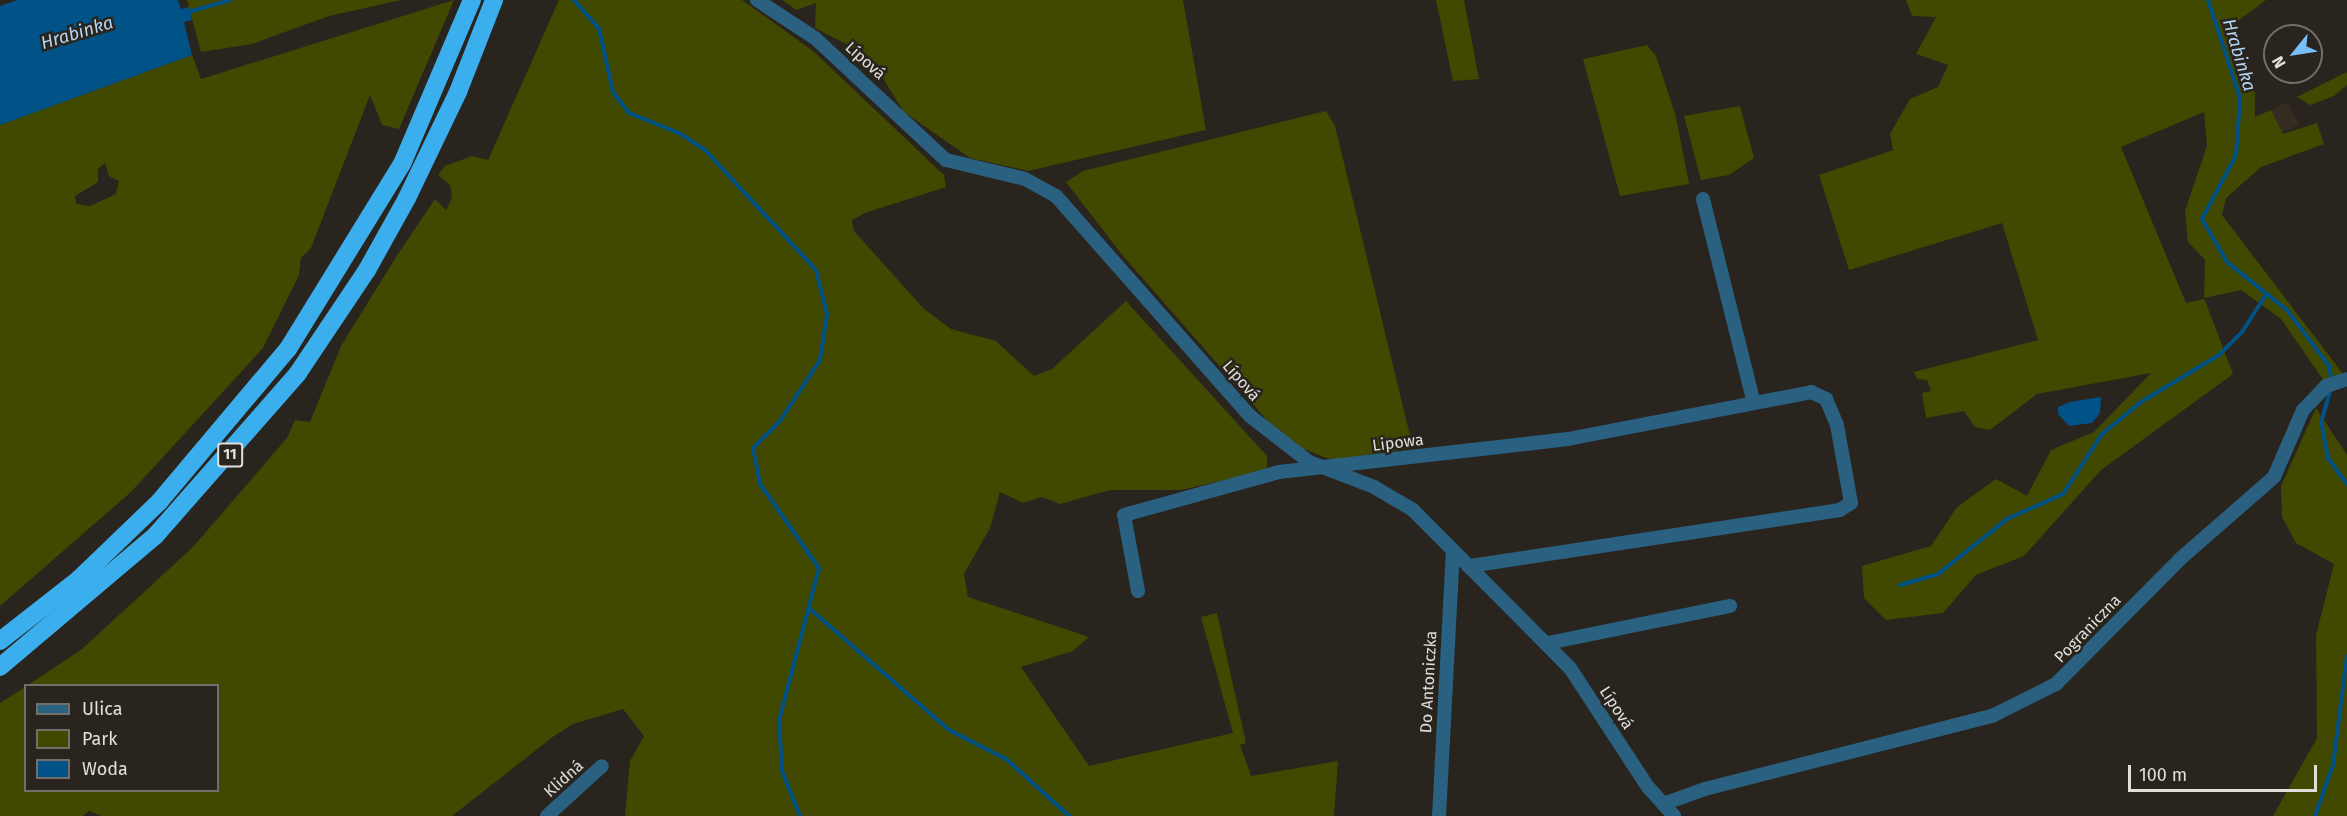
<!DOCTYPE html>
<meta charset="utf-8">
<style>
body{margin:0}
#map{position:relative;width:2347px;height:816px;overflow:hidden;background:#29241e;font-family:"Fira Sans",sans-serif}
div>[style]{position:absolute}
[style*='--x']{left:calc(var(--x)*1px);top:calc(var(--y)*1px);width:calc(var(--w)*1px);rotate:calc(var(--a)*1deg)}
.built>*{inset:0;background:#352c21;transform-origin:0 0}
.green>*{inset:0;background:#414800}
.water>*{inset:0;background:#005287}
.stream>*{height:4px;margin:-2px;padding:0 2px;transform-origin:2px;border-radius:2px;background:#005287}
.street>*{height:14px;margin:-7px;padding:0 7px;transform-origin:7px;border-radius:7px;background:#2a6080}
.highway>*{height:18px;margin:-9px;padding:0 9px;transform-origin:9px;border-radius:9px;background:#3baeee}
span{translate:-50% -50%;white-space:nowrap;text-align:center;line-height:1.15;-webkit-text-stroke:5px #29241e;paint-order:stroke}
.shield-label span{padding:2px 4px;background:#29241e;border:2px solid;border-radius:4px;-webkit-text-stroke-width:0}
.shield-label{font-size:15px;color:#e2deda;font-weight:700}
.street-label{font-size:16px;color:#e2deda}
.water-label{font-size:18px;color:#b4d5f5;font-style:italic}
.legend{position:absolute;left:24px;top:684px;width:195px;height:108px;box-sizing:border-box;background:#29241e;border:2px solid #736e69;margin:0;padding:8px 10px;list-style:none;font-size:18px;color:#e2deda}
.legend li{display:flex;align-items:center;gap:12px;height:30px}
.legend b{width:30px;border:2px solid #736e69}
.north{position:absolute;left:2263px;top:24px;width:60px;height:60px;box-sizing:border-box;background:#29241e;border:2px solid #736e69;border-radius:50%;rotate:240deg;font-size:16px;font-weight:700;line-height:24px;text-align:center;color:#e2deda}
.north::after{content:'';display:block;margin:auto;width:21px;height:27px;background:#7abff8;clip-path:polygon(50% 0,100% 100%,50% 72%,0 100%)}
.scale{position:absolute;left:2128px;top:765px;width:189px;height:27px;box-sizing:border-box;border:3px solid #e2deda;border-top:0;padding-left:8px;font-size:18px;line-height:21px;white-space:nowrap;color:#e2deda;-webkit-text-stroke:4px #29241e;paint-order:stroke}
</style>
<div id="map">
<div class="built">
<div style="left:2288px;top:102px;width:25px;height:19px;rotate:64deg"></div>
</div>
<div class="green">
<div style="clip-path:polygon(187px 0,401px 0,329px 16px,252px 44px,201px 52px)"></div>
<div style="clip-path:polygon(evenodd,454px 0,399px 129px,382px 125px,370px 95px,311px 248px,301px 258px,299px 275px,263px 348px,131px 492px,0 606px,0 125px,192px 55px,201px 79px,454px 0,105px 163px,109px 176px,119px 181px,116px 194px,90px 206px,76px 204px,75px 196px,98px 182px,98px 169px,105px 163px)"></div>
<div style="clip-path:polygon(559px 0,742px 0,813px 51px,944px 175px,946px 187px,865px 213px,852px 220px,854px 231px,924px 309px,951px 329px,996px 341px,1034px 376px,1052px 369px,1126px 301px,1267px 456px,1267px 470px,1182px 490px,1110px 490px,1060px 504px,1042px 497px,1023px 503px,1000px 492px,990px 528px,964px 574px,968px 597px,1089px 637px,1073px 651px,1021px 667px,1089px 766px,1233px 733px,1201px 617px,1217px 613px,1246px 743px,1240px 745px,1251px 776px,1338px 761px,1334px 816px,625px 816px,630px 761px,644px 736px,623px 709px,573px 724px,554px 736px,452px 816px,101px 816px,89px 811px,83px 816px,0 816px,0 703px,25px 687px,26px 790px,218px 790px,218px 686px,28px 685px,82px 649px,193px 547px,287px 438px,295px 420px,310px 422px,341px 346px,396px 257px,435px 199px,446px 210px,452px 198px,450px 185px,438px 175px,445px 166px,472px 156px,488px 160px)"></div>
<div style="clip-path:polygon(782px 0,1183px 0,1206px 130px,1028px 171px,970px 158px,904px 112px,869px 56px,815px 28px,816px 3px,796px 10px)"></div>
<div style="clip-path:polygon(1436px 0,1464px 0,1479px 79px,1453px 81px)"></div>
<div style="clip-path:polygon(evenodd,1906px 0,2266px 0,2235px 23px,2255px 93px,2255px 117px,2271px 110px,2283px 134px,2317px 123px,2324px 144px,2261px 167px,2226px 198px,2222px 215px,2343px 374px,2324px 381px,2281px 319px,2241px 290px,2204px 298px,2233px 374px,2101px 470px,2024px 556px,1976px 575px,1943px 613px,1886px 620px,1864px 598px,1862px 566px,1931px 546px,1957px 507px,1996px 479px,2027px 496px,2051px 450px,2094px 432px,2151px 373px,2037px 394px,1990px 430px,1975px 427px,1964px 411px,1926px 418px,1922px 393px,1931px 391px,1927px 380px,1917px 379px,1914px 372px,2038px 340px,2002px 223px,1849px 270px,1819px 175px,1893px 150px,1890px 134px,1910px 99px,1938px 87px,1948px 65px,1916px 54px,1936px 17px,1912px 16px,1906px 0,2204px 112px,2207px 146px,2185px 211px,2188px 242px,2205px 260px,2204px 299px,2186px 303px,2121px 147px,2204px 112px)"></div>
<div style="clip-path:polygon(1647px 45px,1656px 56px,1676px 117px,1689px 184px,1620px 196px,1583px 59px)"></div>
<div style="clip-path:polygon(2347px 72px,2347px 85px,2334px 96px,2310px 105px,2297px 97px)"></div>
<div style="clip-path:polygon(1740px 106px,1754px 158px,1729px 175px,1701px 180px,1684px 116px)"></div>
<div style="clip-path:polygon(1326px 111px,1335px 126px,1413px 448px,1332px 460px,1301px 448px,1272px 426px,1123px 256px,1066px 182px,1083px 171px)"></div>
<div style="clip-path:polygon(2316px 408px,2347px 455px,2347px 816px,2273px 816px,2317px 738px,2316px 635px,2334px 564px,2296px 543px,2282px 517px,2281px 486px)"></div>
</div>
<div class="water">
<div style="clip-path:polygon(17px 0,178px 0,181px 9px,189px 7px,192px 20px,184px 22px,192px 55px,0 125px,0 6px)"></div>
<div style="clip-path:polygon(2101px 397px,2100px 413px,2092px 423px,2069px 426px,2058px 414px,2058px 407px,2070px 402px)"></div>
</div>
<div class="stream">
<div style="--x:574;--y:0;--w:38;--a:49"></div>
<div style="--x:599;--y:29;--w:65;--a:77.5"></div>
<div style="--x:613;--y:92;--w:26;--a:53"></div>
<div style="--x:629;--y:113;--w:54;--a:21.8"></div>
<div style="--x:679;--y:133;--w:31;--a:33"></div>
<div style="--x:705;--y:150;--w:163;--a:47.2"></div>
<div style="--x:816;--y:270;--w:45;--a:76"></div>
<div style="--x:827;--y:314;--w:47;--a:98.7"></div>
<div style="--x:820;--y:360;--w:73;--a:123.3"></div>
<div style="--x:780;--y:421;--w:38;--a:135"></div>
<div style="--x:753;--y:448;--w:37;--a:79"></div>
<div style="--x:760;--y:484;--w:103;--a:54.9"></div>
<div style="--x:819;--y:568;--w:157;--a:104.7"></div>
<div style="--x:779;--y:720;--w:51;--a:86.6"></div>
<div style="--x:782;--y:771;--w:48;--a:68.2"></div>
<div style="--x:2208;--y:0;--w:103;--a:71.9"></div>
<div style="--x:2240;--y:98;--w:57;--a:94"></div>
<div style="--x:2236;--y:155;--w:72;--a:118"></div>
<div style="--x:2202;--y:219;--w:50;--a:59.8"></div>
<div style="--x:2227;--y:262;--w:77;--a:38.7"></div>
<div style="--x:2287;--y:310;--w:70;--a:53.1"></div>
<div style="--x:2329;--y:366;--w:15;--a:79"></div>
<div style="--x:185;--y:13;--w:47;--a:-16.1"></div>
<div style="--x:2331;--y:388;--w:35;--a:106"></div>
<div style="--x:2321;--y:422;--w:37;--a:79"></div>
<div style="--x:2328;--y:458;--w:32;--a:54"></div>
<div style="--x:1900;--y:585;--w:40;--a:-16"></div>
<div style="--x:1938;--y:574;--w:88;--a:-38.6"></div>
<div style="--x:2007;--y:519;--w:61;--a:-24.1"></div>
<div style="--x:2063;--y:494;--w:72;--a:-57"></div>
<div style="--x:2102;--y:434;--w:50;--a:-39.4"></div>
<div style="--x:2141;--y:402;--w:91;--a:-31.1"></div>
<div style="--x:2219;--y:355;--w:33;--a:-45"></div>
<div style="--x:2242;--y:332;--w:43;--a:-57.4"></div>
<div style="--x:810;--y:609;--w:184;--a:41"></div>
<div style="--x:949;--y:730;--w:64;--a:27"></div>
<div style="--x:1006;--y:759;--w:85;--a:42.1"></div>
<div style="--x:2315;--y:816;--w:54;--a:-70.6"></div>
<div style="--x:2333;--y:765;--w:110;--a:-82.7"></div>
</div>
<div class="street">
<div style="--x:757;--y:0;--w:69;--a:33.2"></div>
<div style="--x:815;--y:38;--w:179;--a:43"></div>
<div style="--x:946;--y:160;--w:81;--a:13.5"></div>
<div style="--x:1025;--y:179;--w:35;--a:29"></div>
<div style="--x:1056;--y:196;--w:293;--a:48.6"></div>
<div style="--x:1250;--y:416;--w:75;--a:37.9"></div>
<div style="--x:1309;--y:462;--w:70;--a:21"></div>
<div style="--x:1374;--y:487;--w:45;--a:30.5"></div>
<div style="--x:1413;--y:510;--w:223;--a:45.2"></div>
<div style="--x:1570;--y:668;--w:142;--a:56.8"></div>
<div style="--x:1648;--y:787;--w:39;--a:48"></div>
<div style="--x:1703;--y:199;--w:207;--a:76"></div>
<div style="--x:1138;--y:591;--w:77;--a:-100.4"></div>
<div style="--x:1124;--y:515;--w:161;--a:-15.5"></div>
<div style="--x:1279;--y:472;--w:291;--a:-6.5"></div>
<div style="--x:1568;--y:439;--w:248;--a:-10.9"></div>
<div style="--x:1811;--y:392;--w:17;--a:25"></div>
<div style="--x:1826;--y:399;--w:28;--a:67"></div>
<div style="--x:1837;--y:425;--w:79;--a:79.8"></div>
<div style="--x:1851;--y:503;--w:13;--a:148"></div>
<div style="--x:1840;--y:510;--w:376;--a:171.4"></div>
<div style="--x:1548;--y:643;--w:186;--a:-11.5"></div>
<div style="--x:1663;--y:804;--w:45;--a:-19.7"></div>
<div style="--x:1705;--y:789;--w:296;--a:-14.3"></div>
<div style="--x:1992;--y:716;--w:72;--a:-26.6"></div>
<div style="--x:2056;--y:684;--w:176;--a:-45.2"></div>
<div style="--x:2180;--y:559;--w:125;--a:-41.1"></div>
<div style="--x:2274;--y:477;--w:73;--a:-66.6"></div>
<div style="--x:2303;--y:410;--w:33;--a:-46"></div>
<div style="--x:2326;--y:386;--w:22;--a:-18"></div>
<div style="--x:547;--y:816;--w:74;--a:-42.3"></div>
<div style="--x:1439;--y:816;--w:266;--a:-87"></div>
</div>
<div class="highway">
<div style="--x:0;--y:641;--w:100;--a:-38.1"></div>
<div style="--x:79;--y:579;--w:111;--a:-43.9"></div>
<div style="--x:159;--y:502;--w:200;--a:-49.9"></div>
<div style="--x:288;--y:349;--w:217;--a:-58.4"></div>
<div style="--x:402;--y:164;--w:178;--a:-66.9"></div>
<div style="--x:0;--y:667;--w:203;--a:-40.2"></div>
<div style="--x:155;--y:536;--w:217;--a:-48.7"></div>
<div style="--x:298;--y:373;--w:124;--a:-56.2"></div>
<div style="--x:367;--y:270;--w:82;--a:-60.9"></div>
<div style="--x:407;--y:198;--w:118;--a:-64.3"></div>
<div style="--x:458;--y:92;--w:99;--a:-68.6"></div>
</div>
<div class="shield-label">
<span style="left:230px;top:455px">11</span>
</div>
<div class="street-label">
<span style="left:865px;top:61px;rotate:42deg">Lípová</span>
<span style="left:1241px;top:381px;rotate:49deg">Lípová</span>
<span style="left:1398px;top:443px;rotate:-7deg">Lipowa</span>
<span style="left:2088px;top:629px;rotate:-46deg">Pograniczna</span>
<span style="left:1429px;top:682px;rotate:-87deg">Do Antoniczka</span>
<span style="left:1616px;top:708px;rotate:57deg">Lípová</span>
<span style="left:564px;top:779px;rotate:-42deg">Klidná</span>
</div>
<div class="water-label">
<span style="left:77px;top:33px;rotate:-17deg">Hrabinka</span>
<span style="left:2239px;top:55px;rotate:73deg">Hrabinka</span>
</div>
<ul class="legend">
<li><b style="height:8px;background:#2a6080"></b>Ulica</li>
<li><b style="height:16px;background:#414800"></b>Park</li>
<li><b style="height:16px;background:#005287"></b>Woda</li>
</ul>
<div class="north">N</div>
<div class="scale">100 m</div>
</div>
